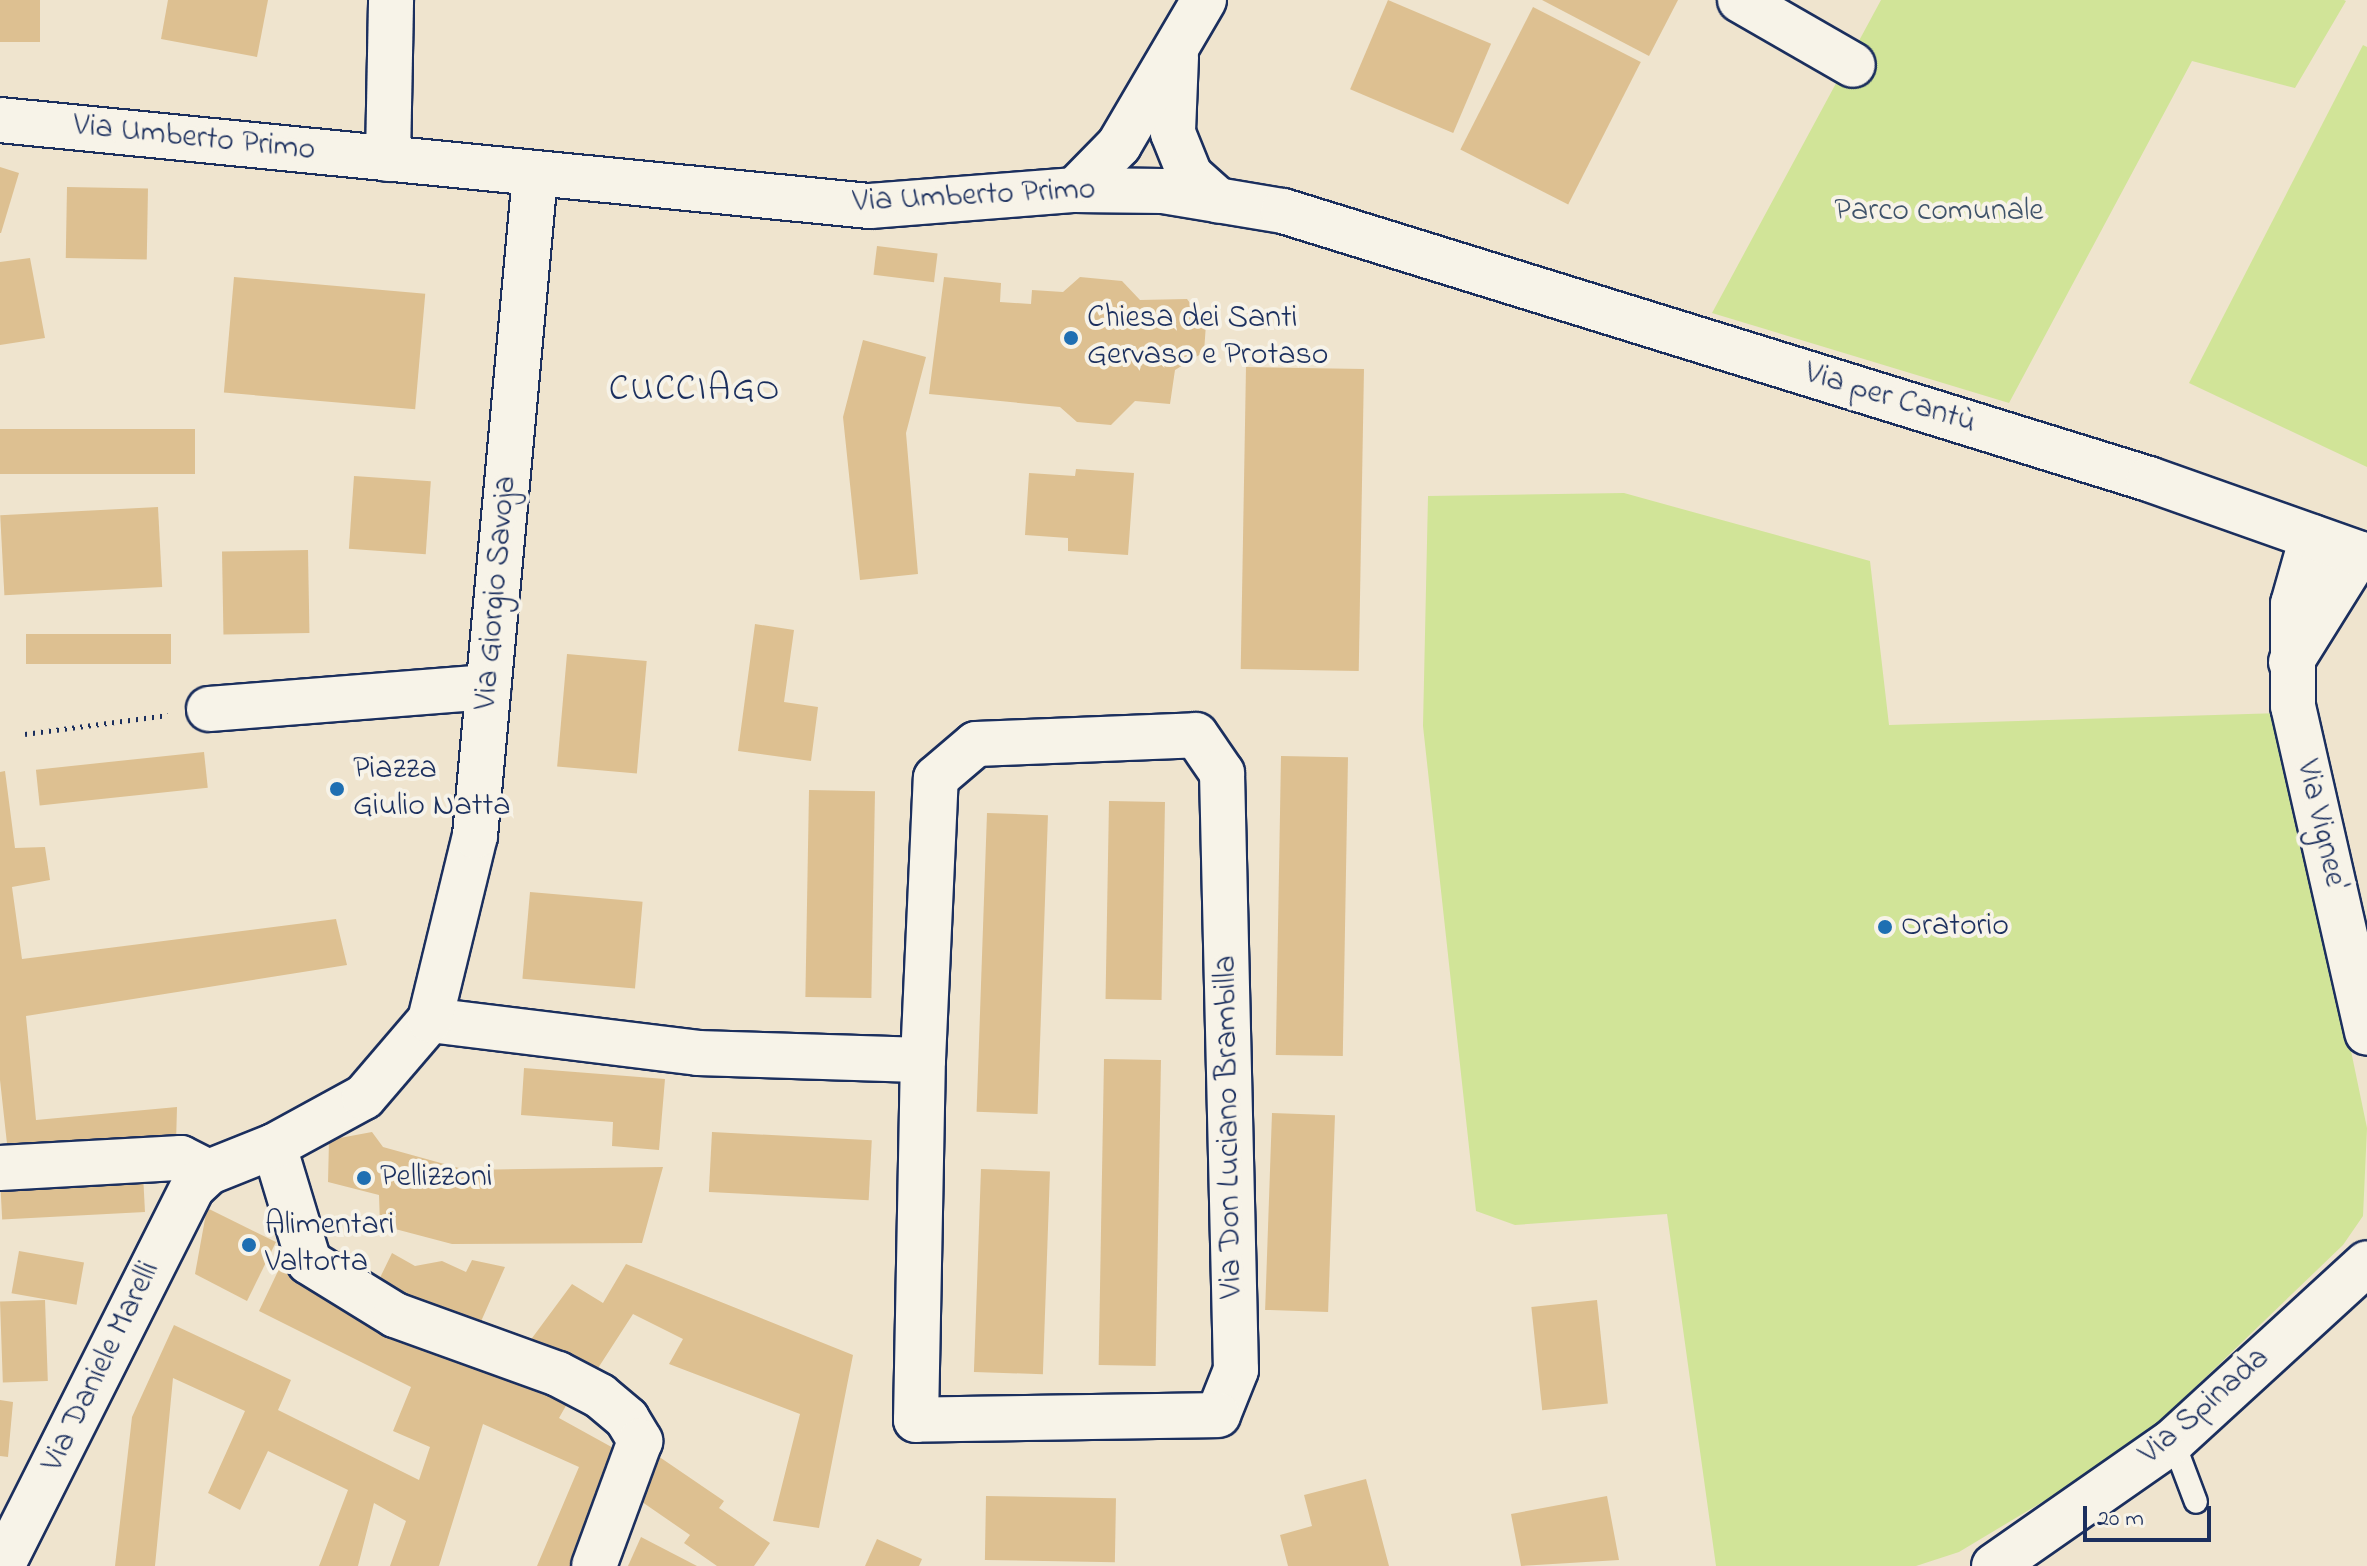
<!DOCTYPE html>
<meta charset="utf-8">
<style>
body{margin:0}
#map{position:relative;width:2367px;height:1566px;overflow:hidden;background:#efe4ce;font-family:"Indie Flower",sans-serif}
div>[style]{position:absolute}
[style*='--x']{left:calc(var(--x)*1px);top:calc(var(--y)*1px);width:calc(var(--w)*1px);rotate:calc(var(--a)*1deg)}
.green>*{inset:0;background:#d1e498}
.building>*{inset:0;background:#ddc091;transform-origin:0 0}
.path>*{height:5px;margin-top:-2.5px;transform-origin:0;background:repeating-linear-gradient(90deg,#1b2f5e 0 2px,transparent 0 8px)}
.roads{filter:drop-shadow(2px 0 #1b2f5e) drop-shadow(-2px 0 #1b2f5e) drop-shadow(0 2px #1b2f5e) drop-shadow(0 -2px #1b2f5e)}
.lane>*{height:22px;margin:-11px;padding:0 11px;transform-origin:11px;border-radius:11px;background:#f7f3e8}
.street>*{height:44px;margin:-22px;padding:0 22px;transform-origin:22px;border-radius:22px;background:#f7f3e8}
.secondary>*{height:44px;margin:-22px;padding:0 22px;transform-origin:22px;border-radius:22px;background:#f7f3e8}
.dots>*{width:22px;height:22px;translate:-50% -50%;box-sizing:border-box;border:4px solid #f7f3e8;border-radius:50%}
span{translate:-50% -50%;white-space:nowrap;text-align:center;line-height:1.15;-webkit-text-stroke:8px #f7f3e8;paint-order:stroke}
.street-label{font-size:32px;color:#1b2f5e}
.park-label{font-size:32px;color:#3f536a}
.poi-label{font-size:32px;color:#1b2f5e}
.left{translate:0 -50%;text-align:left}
.quarter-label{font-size:36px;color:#1b2f5e;letter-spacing:2px}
.scale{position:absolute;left:2083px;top:1506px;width:128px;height:36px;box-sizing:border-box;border:4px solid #1b2f5e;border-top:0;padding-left:10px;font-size:24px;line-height:28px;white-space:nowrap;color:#1b2f5e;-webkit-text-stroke:6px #f7f3e8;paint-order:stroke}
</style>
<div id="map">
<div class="green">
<div style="clip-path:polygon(1881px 0,2344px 0,2346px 1px,2295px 88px,2192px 61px,2009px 403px,1712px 313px)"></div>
<div style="clip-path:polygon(2363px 45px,2367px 47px,2367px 467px,2189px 383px)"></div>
<div style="clip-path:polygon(1624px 493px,1870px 561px,1889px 725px,2281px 713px,2367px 1128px,2363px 1216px,2343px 1245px,2156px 1425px,2059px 1492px,1959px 1552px,1916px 1566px,1716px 1566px,1667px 1214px,1515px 1225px,1476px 1211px,1423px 726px,1428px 496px)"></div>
</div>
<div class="building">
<div style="left:0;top:0;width:40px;height:42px"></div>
<div style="clip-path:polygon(168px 0,268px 0,257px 57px,161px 39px)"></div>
<div style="left:1388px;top:0;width:112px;height:97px;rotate:23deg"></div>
<div style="clip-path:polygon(1542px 0,1678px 0,1649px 56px)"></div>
<div style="left:1533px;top:7px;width:121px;height:160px;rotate:27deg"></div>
<div style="clip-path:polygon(0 167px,19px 173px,1px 233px,0 233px)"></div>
<div style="left:67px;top:187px;width:81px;height:71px;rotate:1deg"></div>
<div style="left:877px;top:246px;width:61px;height:29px;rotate:7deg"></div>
<div style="clip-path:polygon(30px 258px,45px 338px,0 345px,0 262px)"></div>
<div style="left:234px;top:277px;width:192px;height:116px;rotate:5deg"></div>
<div style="clip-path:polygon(944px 277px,1001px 283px,1000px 302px,1031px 304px,1032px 290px,1063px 292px,1080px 277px,1122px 281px,1140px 300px,1187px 299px,1206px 324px,1204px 352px,1175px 370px,1170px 404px,1135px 401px,1111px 425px,1077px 422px,1060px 407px,929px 394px)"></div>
<div style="clip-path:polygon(863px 340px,926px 357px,906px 433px,918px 574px,860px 580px,843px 417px)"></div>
<div style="left:1246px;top:367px;width:118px;height:302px;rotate:1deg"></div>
<div style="left:0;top:429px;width:195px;height:45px"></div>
<div style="clip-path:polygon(1076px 469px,1134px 473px,1128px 555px,1068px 551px,1068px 538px,1025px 535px,1029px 473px,1075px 476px)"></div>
<div style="left:354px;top:476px;width:77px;height:73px;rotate:4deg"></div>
<div style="left:158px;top:507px;width:80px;height:158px;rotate:87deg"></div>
<div style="left:308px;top:550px;width:83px;height:86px;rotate:89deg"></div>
<div style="clip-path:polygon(755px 624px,794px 630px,784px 702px,818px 707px,811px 761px,738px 751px)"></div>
<div style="left:171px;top:634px;width:30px;height:145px;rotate:90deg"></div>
<div style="left:567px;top:654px;width:80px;height:113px;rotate:5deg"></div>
<div style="left:204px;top:752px;width:36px;height:169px;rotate:84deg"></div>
<div style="left:1281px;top:756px;width:67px;height:299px;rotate:1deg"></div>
<div style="clip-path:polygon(5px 771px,15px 848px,45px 847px,50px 880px,12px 887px,22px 959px,336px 919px,347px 965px,26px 1016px,36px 1120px,177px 1107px,176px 1144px,9px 1162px,0 1080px,0 772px)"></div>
<div style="left:809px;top:790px;width:66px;height:207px;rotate:1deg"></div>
<div style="left:1109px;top:801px;width:56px;height:198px;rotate:1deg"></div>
<div style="left:987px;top:813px;width:61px;height:299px;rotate:2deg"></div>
<div style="left:530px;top:892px;width:113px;height:87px;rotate:5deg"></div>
<div style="left:1104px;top:1059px;width:57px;height:306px;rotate:1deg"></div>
<div style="clip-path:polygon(524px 1068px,665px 1079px,659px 1150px,612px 1146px,613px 1122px,521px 1115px)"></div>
<div style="left:1272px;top:1113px;width:63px;height:197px;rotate:2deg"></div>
<div style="clip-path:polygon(372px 1132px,383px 1147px,466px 1170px,663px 1167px,642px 1243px,452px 1244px,380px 1225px,379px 1195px,328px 1182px,329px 1140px)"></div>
<div style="left:712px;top:1132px;width:160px;height:60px;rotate:3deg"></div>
<div style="left:981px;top:1169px;width:69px;height:203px;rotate:2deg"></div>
<div style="left:143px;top:1174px;width:38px;height:143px;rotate:87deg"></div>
<div style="clip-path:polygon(207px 1208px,276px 1242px,247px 1301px,195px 1274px)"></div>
<div style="left:19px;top:1251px;width:66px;height:43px;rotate:10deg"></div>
<div style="clip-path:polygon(392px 1253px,415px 1266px,442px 1261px,466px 1272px,472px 1260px,505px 1267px,479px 1326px,376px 1286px)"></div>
<div style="clip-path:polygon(626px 1264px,853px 1355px,819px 1528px,773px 1521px,800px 1414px,669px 1364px,683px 1339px,633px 1314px,591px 1379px,524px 1349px,572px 1284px,603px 1303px)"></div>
<div style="clip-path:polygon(279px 1269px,392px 1328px,576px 1388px,559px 1418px,626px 1455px,581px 1566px,537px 1566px,579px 1467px,483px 1424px,439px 1566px,390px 1566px,406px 1521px,374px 1503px,358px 1566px,319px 1566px,348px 1490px,268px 1451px,240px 1510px,208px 1493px,245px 1411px,173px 1378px,155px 1566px,115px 1566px,132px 1417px,174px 1325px,291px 1380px,278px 1410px,419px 1480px,430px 1447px,393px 1431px,411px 1387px,259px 1311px)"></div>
<div style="left:45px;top:1300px;width:81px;height:45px;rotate:88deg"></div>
<div style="left:1597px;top:1300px;width:104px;height:66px;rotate:84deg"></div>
<div style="clip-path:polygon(0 1400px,13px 1402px,8px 1457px,0 1456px)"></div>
<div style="clip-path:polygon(658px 1456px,724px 1501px,719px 1508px,770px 1543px,754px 1566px,717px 1566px,684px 1543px,690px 1535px,632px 1495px)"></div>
<div style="clip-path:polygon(1366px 1479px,1389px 1566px,1288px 1566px,1280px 1535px,1312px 1526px,1304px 1495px)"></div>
<div style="left:986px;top:1496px;width:130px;height:64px;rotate:1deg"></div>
<div style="clip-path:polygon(1607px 1496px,1619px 1560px,1521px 1566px,1511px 1514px)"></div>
<div style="clip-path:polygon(641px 1537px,697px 1566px,628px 1566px)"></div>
<div style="clip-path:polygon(877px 1539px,922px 1559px,919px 1566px,865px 1566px)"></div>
</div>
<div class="path">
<div style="--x:25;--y:734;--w:144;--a:-7.6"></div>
</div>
<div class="roads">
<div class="lane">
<div style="--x:2173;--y:1441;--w:65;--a:69.3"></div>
</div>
<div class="street">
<div style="--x:1740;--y:0;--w:130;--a:29.9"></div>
<div style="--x:388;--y:159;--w:159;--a:-88.9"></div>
<div style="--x:2312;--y:537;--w:70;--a:105.8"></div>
<div style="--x:2293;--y:604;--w:102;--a:90"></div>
<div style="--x:2293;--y:706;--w:335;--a:77.2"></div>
<div style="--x:2291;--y:662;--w:128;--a:-58"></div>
<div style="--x:209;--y:709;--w:280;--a:-4.5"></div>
<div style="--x:1196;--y:735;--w:46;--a:55.6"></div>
<div style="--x:1222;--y:773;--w:597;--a:88.66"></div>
<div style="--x:1236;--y:1370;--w:48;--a:111.8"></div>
<div style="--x:1218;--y:1415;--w:302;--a:179.1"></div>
<div style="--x:916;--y:1420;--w:360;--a:-88.9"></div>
<div style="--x:923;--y:1060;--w:282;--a:-87.4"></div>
<div style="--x:936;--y:778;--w:52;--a:-40.4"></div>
<div style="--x:976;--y:744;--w:220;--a:-2.3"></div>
<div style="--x:430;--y:1020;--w:270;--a:7"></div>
<div style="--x:698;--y:1053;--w:225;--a:1.8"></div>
<div style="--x:274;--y:1146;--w:121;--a:73.2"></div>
<div style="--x:309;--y:1262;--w:101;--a:31.6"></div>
<div style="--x:395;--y:1315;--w:173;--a:19.9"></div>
<div style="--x:558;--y:1374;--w:47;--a:27.6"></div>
<div style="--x:600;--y:1396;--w:35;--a:40"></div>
<div style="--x:627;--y:1419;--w:26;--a:59"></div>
<div style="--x:640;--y:1441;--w:133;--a:110.2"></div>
<div style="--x:0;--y:1168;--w:181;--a:-3.2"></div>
<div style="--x:181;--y:1158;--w:31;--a:27"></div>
<div style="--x:2;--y:1566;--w:424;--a:-63.3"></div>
<div style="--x:193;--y:1187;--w:22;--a:-43"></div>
<div style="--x:209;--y:1172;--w:70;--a:-21.8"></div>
<div style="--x:274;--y:1146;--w:102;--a:-28.6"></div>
<div style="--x:364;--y:1097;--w:101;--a:-49.4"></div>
<div style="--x:430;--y:1020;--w:189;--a:-76.3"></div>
<div style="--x:475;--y:836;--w:663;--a:-84.81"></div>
<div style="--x:1994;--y:1566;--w:218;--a:-34.9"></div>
<div style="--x:2173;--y:1441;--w:263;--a:-42.5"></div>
</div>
<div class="secondary">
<div style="--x:1176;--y:57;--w:76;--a:92.3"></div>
<div style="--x:1173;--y:133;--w:45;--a:68"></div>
<div style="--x:1190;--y:175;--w:38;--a:42"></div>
<div style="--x:0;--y:120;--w:874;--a:5.65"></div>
<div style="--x:870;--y:206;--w:206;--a:-4.5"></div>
<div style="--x:1075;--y:190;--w:88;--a:0.7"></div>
<div style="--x:1163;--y:191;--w:122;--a:9.5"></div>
<div style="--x:1283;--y:211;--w:907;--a:17.2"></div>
<div style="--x:2149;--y:479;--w:231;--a:19.5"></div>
<div style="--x:1075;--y:190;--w:63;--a:-45.6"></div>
<div style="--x:1119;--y:145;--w:168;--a:-59.6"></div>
</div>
</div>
<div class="dots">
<div style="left:1071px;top:338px;background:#1f6fb2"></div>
<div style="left:337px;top:789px;background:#1f6fb2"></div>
<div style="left:1885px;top:927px;background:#1f6fb2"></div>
<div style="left:364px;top:1178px;background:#1f6fb2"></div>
<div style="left:249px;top:1245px;background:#1f6fb2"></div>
</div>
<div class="street-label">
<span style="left:194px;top:139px;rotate:6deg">Via Umberto Primo</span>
<span style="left:974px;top:197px;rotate:-3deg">Via Umberto Primo</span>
<span style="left:1890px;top:399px;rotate:17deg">Via per Cantù</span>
<span style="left:497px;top:593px;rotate:-85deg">Via Giorgio Savoja</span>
<span style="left:2320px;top:825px;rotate:77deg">Via Vignee'</span>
<span style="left:1230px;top:1127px;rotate:-91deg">Via Don Luciano Brambilla</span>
<span style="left:102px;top:1367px;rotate:-64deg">Via Daniele Marelli</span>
<span style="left:2205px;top:1407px;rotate:-41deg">Via Spinada</span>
</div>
<div class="park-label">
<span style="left:1939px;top:212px">Parco comunale</span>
</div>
<div class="poi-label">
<span class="left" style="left:1087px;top:338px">Chiesa dei Santi<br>Gervaso e Protaso</span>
<span class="left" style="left:353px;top:789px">Piazza<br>Giulio Natta</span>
<span class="left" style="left:1901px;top:927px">Oratorio</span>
<span class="left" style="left:380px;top:1178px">Pellizzoni</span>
<span class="left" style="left:265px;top:1245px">Alimentari<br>Valtorta</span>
</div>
<div class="quarter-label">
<span style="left:695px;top:391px">CUCCIAGO</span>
</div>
<div class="scale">20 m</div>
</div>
